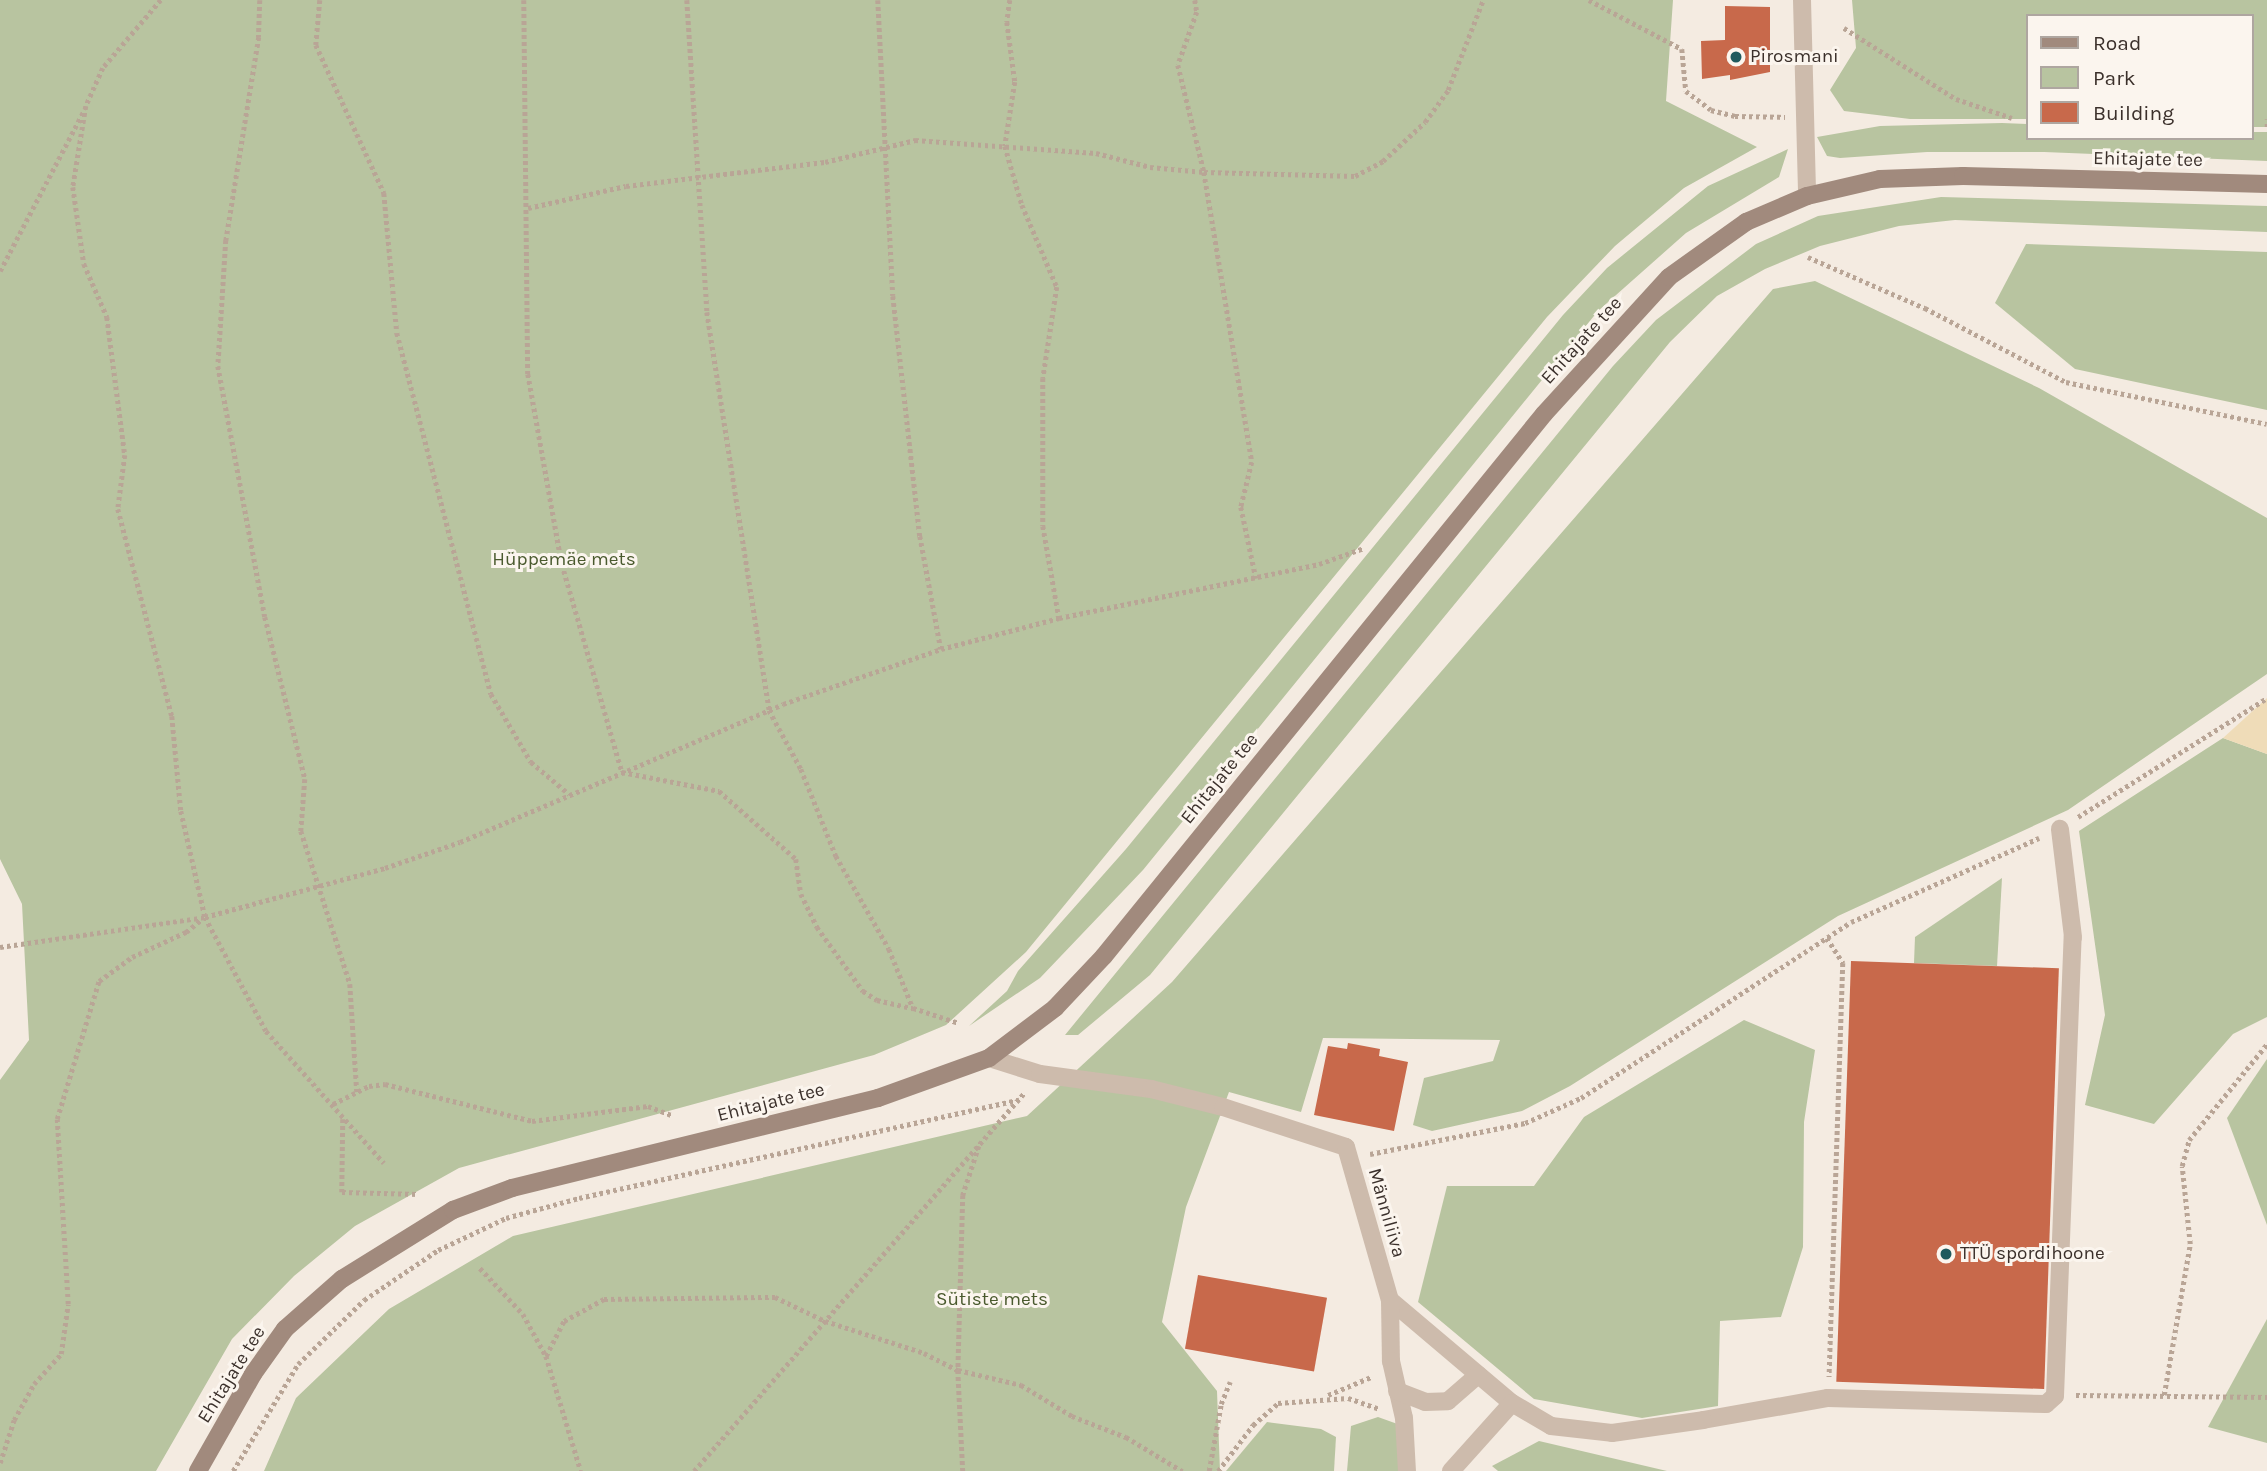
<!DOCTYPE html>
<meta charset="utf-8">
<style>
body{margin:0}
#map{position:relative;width:2267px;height:1471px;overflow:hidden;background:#f4ebe1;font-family:Karla,sans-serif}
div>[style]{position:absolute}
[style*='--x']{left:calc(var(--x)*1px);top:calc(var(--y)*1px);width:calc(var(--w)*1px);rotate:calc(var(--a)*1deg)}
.green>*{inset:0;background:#b8c4a0}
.sand>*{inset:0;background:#efdcb8}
.building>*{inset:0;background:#c8694b;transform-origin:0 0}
.path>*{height:4.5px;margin-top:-2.25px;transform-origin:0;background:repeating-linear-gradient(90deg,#b9a596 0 3.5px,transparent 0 7px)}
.lane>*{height:18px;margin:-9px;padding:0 9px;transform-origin:9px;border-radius:9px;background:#cdbbac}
.street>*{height:18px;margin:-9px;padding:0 9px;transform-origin:9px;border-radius:9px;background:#cdbbac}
.secondary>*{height:18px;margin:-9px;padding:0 9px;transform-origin:9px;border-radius:9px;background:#a18a7d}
.dots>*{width:19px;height:19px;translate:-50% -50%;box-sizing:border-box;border:4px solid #fbf5ee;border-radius:50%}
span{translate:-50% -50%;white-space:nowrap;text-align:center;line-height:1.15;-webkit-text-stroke:6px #fbf5ee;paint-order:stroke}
.poi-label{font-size:19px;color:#3b302b}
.left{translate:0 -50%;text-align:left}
.street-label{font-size:19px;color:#3b302b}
.park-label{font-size:19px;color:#4a5a2e}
.legend{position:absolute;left:2026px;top:14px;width:228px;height:126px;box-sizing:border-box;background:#fbf5ee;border:2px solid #aea6a0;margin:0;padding:9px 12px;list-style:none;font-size:21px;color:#3b302b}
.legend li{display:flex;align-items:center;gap:14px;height:35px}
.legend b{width:35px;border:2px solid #aea6a0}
</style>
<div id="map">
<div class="green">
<div style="clip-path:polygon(0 0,1673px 0,1666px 101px,1757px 147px,1684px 188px,1615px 246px,1547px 317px,1026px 952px,946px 1025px,874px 1055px,459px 1168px,355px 1226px,294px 1276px,232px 1339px,156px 1471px,0 1471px,0 1080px,29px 1040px,22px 904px,0 859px)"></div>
<div style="clip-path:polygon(1852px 0,2267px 0,2267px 127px,2251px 127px,2251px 16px,2027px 16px,2027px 119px,1910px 119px,1844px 111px,1830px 90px,1856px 48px)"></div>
<div style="clip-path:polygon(2002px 123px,2027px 124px,2027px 138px,2251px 138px,2251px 132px,2267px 132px,2267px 161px,2044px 152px,1927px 152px,1840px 158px,1827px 156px,1817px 137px,1880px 126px)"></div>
<div style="clip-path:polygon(1788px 149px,1779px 177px,1686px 233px,1598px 311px,1143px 870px,1040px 978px,969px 1026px,1007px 991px,1018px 971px,1126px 849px,1563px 315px,1607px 268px,1708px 186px)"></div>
<div style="clip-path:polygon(1941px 197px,2267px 206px,2267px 232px,1955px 220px,1899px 226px,1820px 246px,1765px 269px,1717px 296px,1670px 342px,1150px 975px,1078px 1035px,1065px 1035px,1613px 366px,1656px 320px,1756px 244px,1818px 216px)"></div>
<div style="clip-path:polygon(2026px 244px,2267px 252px,2267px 410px,2075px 369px,1995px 303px)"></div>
<div style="clip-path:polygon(1815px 281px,2039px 388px,2267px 518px,2267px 674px,2068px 810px,1838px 916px,1570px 1086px,1522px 1111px,1432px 1131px,1413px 1125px,1424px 1078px,1493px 1061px,1500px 1040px,1323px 1038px,1301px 1112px,1229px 1092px,1186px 1207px,1162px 1322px,1217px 1391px,1220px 1471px,264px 1471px,296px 1398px,389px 1309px,513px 1236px,1027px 1116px,1172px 982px,1773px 289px)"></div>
<div style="clip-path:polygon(2223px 738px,2267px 754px,2267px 1017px,2233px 1034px,2154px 1124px,2085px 1105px,2105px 1015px,2079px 831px)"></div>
<div style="clip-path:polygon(2002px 878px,1997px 966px,1914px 963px,1915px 937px)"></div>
<div style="clip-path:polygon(1744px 1020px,1815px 1050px,1804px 1122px,1803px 1247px,1781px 1317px,1720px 1321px,1718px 1406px,1642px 1418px,1534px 1399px,1418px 1302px,1447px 1186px,1534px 1186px,1584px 1117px)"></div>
<div style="clip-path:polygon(2267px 1059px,2267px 1225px,2227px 1118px)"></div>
<div style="clip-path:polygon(2267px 1319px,2267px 1443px,2208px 1427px)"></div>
<div style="clip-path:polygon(1378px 1417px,1403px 1426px,1404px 1471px,1347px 1471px,1351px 1426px)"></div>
<div style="clip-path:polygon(1267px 1422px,1321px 1429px,1336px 1437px,1334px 1471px,1226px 1471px)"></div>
<div style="clip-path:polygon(1539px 1441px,1667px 1471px,1498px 1471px,1492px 1466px)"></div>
</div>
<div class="sand">
<div style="clip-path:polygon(2267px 698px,2267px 754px,2223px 738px)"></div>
</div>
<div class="building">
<div style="clip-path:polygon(1725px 6px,1770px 7px,1770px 72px,1730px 80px,1730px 75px,1702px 79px,1701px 41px,1725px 40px)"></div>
<div style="left:1851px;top:961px;width:208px;height:421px;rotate:2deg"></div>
<div style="clip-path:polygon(1348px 1043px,1380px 1049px,1379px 1056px,1408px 1062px,1394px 1131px,1314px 1115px,1328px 1046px,1347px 1049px)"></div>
<div style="left:1198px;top:1275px;width:131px;height:75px;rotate:10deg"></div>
</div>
<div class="path">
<div style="--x:161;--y:0;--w:89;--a:130.5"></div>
<div style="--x:103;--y:68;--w:42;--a:114.1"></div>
<div style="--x:86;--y:106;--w:82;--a:99.1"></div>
<div style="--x:73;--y:187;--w:78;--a:81.9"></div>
<div style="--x:84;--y:264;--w:58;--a:66.5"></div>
<div style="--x:107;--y:317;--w:139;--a:82.6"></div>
<div style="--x:125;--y:455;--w:54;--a:97.4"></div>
<div style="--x:118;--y:509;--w:214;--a:75.4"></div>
<div style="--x:172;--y:716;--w:95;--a:84.6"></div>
<div style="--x:181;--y:811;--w:109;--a:77.2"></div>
<div style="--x:205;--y:917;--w:129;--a:61.8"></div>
<div style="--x:266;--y:1031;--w:177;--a:48.2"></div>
<div style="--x:260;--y:0;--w:37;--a:92"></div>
<div style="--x:259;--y:37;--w:206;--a:99.2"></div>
<div style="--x:226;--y:240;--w:126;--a:93.6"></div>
<div style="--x:218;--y:366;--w:255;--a:79.4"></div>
<div style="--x:265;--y:617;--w:167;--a:76.1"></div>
<div style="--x:305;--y:779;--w:52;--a:94.4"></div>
<div style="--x:301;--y:831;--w:161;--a:72.2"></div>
<div style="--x:350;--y:984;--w:108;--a:86.3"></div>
<div style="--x:320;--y:0;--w:45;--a:95.1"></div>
<div style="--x:316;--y:45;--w:163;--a:65.3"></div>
<div style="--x:384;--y:193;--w:141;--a:84.7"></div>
<div style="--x:397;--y:333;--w:373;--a:75.4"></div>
<div style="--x:491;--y:694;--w:79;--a:59.5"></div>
<div style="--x:531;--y:762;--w:50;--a:40.1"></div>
<div style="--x:524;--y:0;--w:374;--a:89.4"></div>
<div style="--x:528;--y:374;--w:193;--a:79.9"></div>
<div style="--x:562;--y:564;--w:216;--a:73.9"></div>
<div style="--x:622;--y:772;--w:99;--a:11.1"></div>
<div style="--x:719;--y:791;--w:103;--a:41.4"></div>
<div style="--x:796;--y:859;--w:35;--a:82"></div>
<div style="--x:801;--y:894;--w:37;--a:64"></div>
<div style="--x:817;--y:927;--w:79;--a:54.3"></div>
<div style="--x:863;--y:991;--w:17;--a:33"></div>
<div style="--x:877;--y:1000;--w:37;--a:13"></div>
<div style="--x:687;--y:0;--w:313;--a:86.3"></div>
<div style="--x:707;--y:312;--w:403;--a:81.1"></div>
<div style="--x:769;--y:710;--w:67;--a:61.5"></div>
<div style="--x:801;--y:769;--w:94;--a:68.1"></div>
<div style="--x:836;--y:856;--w:107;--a:60.3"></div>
<div style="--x:889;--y:949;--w:64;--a:67.9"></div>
<div style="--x:913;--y:1008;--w:48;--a:18.1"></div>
<div style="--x:878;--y:0;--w:296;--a:87.1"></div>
<div style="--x:893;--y:296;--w:242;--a:83.6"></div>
<div style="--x:920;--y:536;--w:115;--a:79.5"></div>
<div style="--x:1010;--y:0;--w:22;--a:98"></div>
<div style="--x:1007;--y:22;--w:61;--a:82.4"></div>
<div style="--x:1015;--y:82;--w:65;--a:98.9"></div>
<div style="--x:1005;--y:146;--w:61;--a:73.9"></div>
<div style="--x:1022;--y:205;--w:89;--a:66.9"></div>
<div style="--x:1057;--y:287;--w:92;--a:98.7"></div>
<div style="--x:1043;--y:378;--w:148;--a:90"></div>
<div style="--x:1043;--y:526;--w:93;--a:80.1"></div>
<div style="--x:1195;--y:0;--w:12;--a:81"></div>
<div style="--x:1197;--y:12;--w:56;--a:109.7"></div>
<div style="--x:1178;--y:65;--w:110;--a:76.3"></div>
<div style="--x:1204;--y:172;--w:294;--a:80.6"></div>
<div style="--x:1252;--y:462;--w:46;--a:103.7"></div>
<div style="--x:1241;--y:507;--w:73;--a:78.1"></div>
<div style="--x:1589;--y:0;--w:105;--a:27.8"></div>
<div style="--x:1682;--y:49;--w:42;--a:84.6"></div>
<div style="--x:1686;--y:91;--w:31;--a:37"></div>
<div style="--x:1711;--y:110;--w:25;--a:14"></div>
<div style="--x:1735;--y:116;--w:50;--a:1.1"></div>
<div style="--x:1844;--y:28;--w:133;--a:32.4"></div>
<div style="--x:1956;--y:99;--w:59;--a:18.7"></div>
<div style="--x:2267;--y:127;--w:8;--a:-90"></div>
<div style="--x:528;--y:208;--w:100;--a:-12.7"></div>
<div style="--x:626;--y:186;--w:200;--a:-6.9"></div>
<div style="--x:825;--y:162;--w:93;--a:-13.7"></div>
<div style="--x:915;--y:140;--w:181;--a:4.1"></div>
<div style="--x:1096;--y:153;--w:56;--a:14.5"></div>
<div style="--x:1150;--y:167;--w:54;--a:5.3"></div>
<div style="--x:1204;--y:172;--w:151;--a:1.5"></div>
<div style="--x:1355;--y:176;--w:32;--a:-28"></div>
<div style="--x:1383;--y:161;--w:57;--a:-42.9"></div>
<div style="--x:1425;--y:122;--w:39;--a:-54"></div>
<div style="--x:1448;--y:90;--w:97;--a:-68.7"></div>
<div style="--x:1808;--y:257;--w:128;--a:23.6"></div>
<div style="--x:1925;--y:308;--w:159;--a:27.7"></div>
<div style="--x:2066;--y:382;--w:205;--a:11.8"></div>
<div style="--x:0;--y:271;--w:182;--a:-62.4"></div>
<div style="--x:2078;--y:817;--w:223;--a:-32.2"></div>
<div style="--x:1827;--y:938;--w:30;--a:57"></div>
<div style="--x:1843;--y:963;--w:414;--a:91.9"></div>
<div style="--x:0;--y:947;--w:207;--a:-8.3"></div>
<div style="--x:205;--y:917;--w:187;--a:-15.2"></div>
<div style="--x:385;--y:868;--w:79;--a:-19.1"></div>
<div style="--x:460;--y:842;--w:351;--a:-23.1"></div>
<div style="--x:783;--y:704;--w:167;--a:-19.2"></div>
<div style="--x:941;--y:649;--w:122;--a:-14.7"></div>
<div style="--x:1059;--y:618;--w:266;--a:-11.7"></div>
<div style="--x:1319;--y:564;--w:48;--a:-19.6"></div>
<div style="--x:333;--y:1104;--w:40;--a:-26.6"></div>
<div style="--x:369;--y:1086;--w:16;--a:-7"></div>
<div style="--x:385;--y:1084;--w:152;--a:14.1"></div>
<div style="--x:532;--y:1121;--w:117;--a:-7.4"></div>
<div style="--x:648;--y:1106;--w:26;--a:21"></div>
<div style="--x:343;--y:1119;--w:73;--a:90.8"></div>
<div style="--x:342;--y:1192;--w:77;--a:1.5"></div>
<div style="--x:979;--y:1146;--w:52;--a:108.1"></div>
<div style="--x:963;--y:1195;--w:175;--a:91.6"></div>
<div style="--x:958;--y:1370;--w:65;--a:13.4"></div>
<div style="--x:1021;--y:1385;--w:60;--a:31.3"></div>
<div style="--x:1072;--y:1416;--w:58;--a:21.3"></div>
<div style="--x:1126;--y:1437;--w:66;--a:31.3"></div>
<div style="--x:1370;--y:1154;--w:158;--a:-11.3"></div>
<div style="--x:1525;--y:1123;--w:61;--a:-24.1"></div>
<div style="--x:1581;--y:1098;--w:322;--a:-33.1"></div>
<div style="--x:1851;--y:922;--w:206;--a:-24.1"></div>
<div style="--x:480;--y:1268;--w:63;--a:46.9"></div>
<div style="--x:523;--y:1314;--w:48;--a:61.3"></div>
<div style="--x:546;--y:1356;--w:120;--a:73.1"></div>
<div style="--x:546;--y:1356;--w:39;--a:-63"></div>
<div style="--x:564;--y:1321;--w:46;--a:-28.8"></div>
<div style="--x:604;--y:1299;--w:171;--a:-0.7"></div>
<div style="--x:775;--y:1297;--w:55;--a:25.6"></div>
<div style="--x:825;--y:1321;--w:104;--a:17.9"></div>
<div style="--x:924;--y:1353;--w:38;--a:27"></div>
<div style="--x:958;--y:1370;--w:101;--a:87.2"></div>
<div style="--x:1328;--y:1395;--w:47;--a:-22.7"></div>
<div style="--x:2076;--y:1395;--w:191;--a:0.6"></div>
<div style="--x:2164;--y:1395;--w:153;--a:-80.2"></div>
<div style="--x:2190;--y:1244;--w:78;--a:-95.9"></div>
<div style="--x:2182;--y:1166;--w:27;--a:-75"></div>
<div style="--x:2189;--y:1140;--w:124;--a:-50.9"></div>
<div style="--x:0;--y:1463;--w:45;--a:-72"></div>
<div style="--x:14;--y:1420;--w:41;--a:-60.9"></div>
<div style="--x:34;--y:1384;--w:40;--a:-48"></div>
<div style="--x:61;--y:1354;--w:50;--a:-82"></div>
<div style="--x:68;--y:1304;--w:185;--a:-93.4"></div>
<div style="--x:57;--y:1119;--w:144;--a:-73.1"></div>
<div style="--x:99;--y:981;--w:41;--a:-36"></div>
<div style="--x:132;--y:957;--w:60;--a:-24.8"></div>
<div style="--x:186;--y:932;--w:22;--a:-39"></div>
<div style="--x:233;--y:1471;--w:125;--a:-58.7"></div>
<div style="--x:298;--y:1364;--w:92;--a:-44.1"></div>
<div style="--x:364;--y:1300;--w:89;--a:-34"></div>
<div style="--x:438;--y:1250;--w:75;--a:-25.2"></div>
<div style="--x:506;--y:1218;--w:76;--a:-15.3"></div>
<div style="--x:579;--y:1198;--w:451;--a:-12.6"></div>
<div style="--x:694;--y:1471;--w:503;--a:-48.87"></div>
<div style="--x:1209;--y:1471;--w:68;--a:-79.8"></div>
<div style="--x:1221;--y:1404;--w:24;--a:-68"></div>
<div style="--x:1218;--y:1471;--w:58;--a:-52.7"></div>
<div style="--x:1253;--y:1425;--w:33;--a:-41"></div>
<div style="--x:1278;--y:1403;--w:70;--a:-4.1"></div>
<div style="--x:1348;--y:1398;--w:34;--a:19"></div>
</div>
<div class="lane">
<div style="--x:1703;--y:1420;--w:127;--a:-10"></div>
<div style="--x:1828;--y:1398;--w:218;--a:1.6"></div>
<div style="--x:2046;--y:1404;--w:12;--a:-42"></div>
<div style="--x:2055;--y:1396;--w:459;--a:-87.8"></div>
<div style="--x:2073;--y:937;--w:109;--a:-96.9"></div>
</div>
<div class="street">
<div style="--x:1802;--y:0;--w:196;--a:88.5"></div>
<div style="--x:989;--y:1058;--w:53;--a:17.4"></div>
<div style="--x:1040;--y:1074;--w:112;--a:7.7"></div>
<div style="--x:1151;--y:1089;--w:74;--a:14"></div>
<div style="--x:1223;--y:1107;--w:129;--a:18"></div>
<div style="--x:1346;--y:1147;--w:159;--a:74"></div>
<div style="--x:1390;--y:1300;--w:160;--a:40.2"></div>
<div style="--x:1512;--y:1403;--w:45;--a:30.5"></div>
<div style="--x:1551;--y:1426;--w:61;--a:6.5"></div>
<div style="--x:1612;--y:1433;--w:92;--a:-8.1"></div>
<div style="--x:1390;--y:1300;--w:61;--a:89.1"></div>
<div style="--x:1391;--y:1361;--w:58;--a:77.2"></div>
<div style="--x:1404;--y:1418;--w:53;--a:86.8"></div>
<div style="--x:1397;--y:1391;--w:30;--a:21"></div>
<div style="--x:1425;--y:1402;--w:23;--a:-2"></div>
<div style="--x:1448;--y:1401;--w:40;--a:-41"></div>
<div style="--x:1451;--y:1471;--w:91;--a:-48.1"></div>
</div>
<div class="secondary">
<div style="--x:198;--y:1471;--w:112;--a:-60.4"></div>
<div style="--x:253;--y:1374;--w:55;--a:-54.6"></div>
<div style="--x:285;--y:1329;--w:76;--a:-41.3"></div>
<div style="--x:342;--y:1279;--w:131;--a:-31.9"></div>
<div style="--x:453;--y:1210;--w:63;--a:-20.4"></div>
<div style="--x:512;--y:1188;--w:377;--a:-13.8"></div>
<div style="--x:878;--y:1098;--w:118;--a:-19.8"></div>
<div style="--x:989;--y:1058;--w:83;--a:-37.1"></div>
<div style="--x:1055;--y:1008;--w:71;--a:-46.7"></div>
<div style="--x:1104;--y:956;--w:698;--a:-50.93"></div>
<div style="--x:1544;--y:414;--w:185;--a:-47.6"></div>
<div style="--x:1669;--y:277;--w:95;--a:-35.5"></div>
<div style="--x:1746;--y:222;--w:66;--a:-23.1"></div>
<div style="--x:1807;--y:196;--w:75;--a:-13.1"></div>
<div style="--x:1880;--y:179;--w:83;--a:-2.1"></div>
<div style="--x:1963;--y:176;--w:304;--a:1.5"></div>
</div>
<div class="dots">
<div style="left:1736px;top:57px;background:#1f5a5e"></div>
<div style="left:1946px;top:1254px;background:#1f5a5e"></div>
</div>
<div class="poi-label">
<span class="left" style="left:1750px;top:57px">Pirosmani</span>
<span class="left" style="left:1960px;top:1254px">TTÜ spordihoone</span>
</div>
<div class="street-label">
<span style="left:2148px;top:160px;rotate:1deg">Ehitajate tee</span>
<span style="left:1582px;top:341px;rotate:-48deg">Ehitajate tee</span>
<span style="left:1220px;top:779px;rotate:-51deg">Ehitajate tee</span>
<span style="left:771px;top:1103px;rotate:-14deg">Ehitajate tee</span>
<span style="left:1386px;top:1213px;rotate:74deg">Männiliiva</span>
<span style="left:232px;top:1375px;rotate:-58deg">Ehitajate tee</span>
</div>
<div class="park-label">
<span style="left:564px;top:560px">Hüppemäe mets</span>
<span style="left:992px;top:1300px">Sütiste mets</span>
</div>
<ul class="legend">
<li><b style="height:9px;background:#a18a7d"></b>Road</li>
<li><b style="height:19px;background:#b8c4a0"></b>Park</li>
<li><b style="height:19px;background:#c8694b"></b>Building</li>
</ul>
</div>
